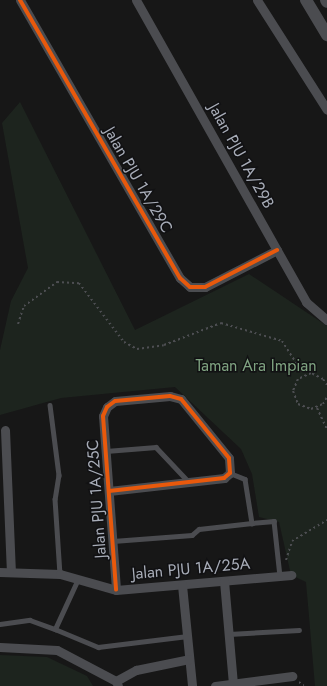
<!DOCTYPE html>
<style>
body{margin:0}
#map{position:relative;width:327px;height:686px;overflow:hidden;background:#171717;font-family:Jost,sans-serif}
div>[style]{position:absolute}
[style*='--x']{left:calc(var(--x)*1px);top:calc(var(--y)*1px);width:calc(var(--w)*1px);rotate:calc(var(--a)*1deg)}
.green>*{inset:0;background:#1d241e}
.path>*{height:2px;margin-top:-1px;transform-origin:0;background:repeating-linear-gradient(90deg,#4d4e52 0 2px,transparent 0 5px)}
.service>*{height:4.5px;margin:-2.25px;padding:0 2.25px;transform-origin:2.25px;border-radius:2.25px;background:#4b4c50}
.minor>*{height:9px;margin:-4.5px;padding:0 4.5px;transform-origin:4.5px;border-radius:4.5px;background:#4b4c50}
.tertiary>*{height:12px;margin:-6px;padding:0 6px;transform-origin:6px;border-radius:6px;background:#4b4c50}
.cycleway>*{height:4px;margin:-2px;padding:0 2px;transform-origin:2px;border-radius:2px;background:#e8590c}
span{translate:-50% -50%;white-space:nowrap;text-align:center;line-height:1.15;-webkit-text-stroke:3px #111113;paint-order:stroke}
.street-label{font-size:16px;color:#a8adb8}
.park-label{font-size:16px;color:#7fa381}
</style>
<div id="map">
<div class="green">
<div style="clip-path:polygon(20px 102px,135px 330px,249px 274px,327px 326px,327px 686px,315px 686px,306px 582px,291px 575px,279px 522px,259px 517px,252px 474px,241px 449px,175px 387px,61px 398px,0 415px,0 350px,11px 301px,28px 268px,2px 123px)"></div>
<div style="clip-path:polygon(0 655px,47px 657px,87px 676px,93px 686px,0 686px)"></div>
</div>
<div class="path">
<div style="--x:18;--y:324;--w:19;--a:-72"></div>
<div style="--x:24;--y:306;--w:41;--a:-36"></div>
<div style="--x:57;--y:282;--w:22;--a:3"></div>
<div style="--x:79;--y:283;--w:74;--a:52.7"></div>
<div style="--x:124;--y:342;--w:15;--a:28"></div>
<div style="--x:137;--y:349;--w:27;--a:-8"></div>
<div style="--x:164;--y:345;--w:61;--a:-21.1"></div>
<div style="--x:221;--y:323;--w:64;--a:16.4"></div>
<div style="--x:282;--y:341;--w:40;--a:57.1"></div>
<div style="--x:327;--y:385;--w:7;--a:-124"></div>
<div style="--x:323;--y:379;--w:13;--a:-153"></div>
<div style="--x:311;--y:373;--w:14;--a:155"></div>
<div style="--x:298;--y:379;--w:13;--a:113"></div>
<div style="--x:293;--y:391;--w:14;--a:69"></div>
<div style="--x:298;--y:404;--w:14;--a:21"></div>
<div style="--x:311;--y:409;--w:13;--a:-23"></div>
<div style="--x:323;--y:404;--w:8;--a:-60"></div>
<div style="--x:317;--y:408;--w:23;--a:65"></div>
<div style="--x:286;--y:560;--w:20;--a:-72"></div>
<div style="--x:292;--y:541;--w:41;--a:-31"></div>
<div style="--x:299;--y:682;--w:6;--a:39"></div>
</div>
<div class="service">
<div style="--x:50;--y:405;--w:71;--a:82.7"></div>
<div style="--x:59;--y:475;--w:24;--a:99"></div>
<div style="--x:55;--y:499;--w:75;--a:86.2"></div>
<div style="--x:106;--y:451;--w:50;--a:-4.6"></div>
<div style="--x:156;--y:447;--w:48;--a:46.7"></div>
<div style="--x:230;--y:473;--w:16;--a:22"></div>
<div style="--x:245;--y:479;--w:45;--a:81"></div>
<div style="--x:252;--y:523;--w:22;--a:-5"></div>
<div style="--x:274;--y:521;--w:55;--a:83.8"></div>
<div style="--x:113;--y:541;--w:79;--a:-4.3"></div>
<div style="--x:192;--y:535;--w:9;--a:-41"></div>
<div style="--x:199;--y:529;--w:53;--a:-6.5"></div>
<div style="--x:0;--y:624;--w:30;--a:-8"></div>
<div style="--x:30;--y:620;--w:27;--a:20"></div>
<div style="--x:55;--y:629;--w:55;--a:-65.3"></div>
<div style="--x:55;--y:629;--w:47;--a:22.7"></div>
<div style="--x:98;--y:647;--w:90;--a:-7"></div>
<div style="--x:229;--y:634;--w:70;--a:-3.3"></div>
</div>
<div class="minor">
<div style="--x:20;--y:0;--w:321;--a:60.1"></div>
<div style="--x:180;--y:278;--w:13;--a:42"></div>
<div style="--x:190;--y:287;--w:15;--a:0"></div>
<div style="--x:205;--y:287;--w:81;--a:-27.2"></div>
<div style="--x:136;--y:0;--w:347;--a:60.6"></div>
<div style="--x:306;--y:302;--w:28;--a:41"></div>
<div style="--x:257;--y:0;--w:130;--a:57.5"></div>
<div style="--x:5;--y:430;--w:141;--a:87.6"></div>
<div style="--x:109;--y:491;--w:116;--a:-6.4"></div>
<div style="--x:224;--y:478;--w:8;--a:-40"></div>
<div style="--x:230;--y:473;--w:15;--a:-94"></div>
<div style="--x:229;--y:458;--w:76;--a:-129.1"></div>
<div style="--x:181;--y:399;--w:11;--a:-165"></div>
<div style="--x:170;--y:396;--w:55;--a:174.8"></div>
<div style="--x:115;--y:401;--w:10;--a:143"></div>
<div style="--x:107;--y:407;--w:10;--a:114"></div>
<div style="--x:103;--y:416;--w:174;--a:85.7"></div>
<div style="--x:0;--y:572;--w:60;--a:1.9"></div>
<div style="--x:60;--y:574;--w:58;--a:15.9"></div>
<div style="--x:116;--y:590;--w:176;--a:-4.9"></div>
<div style="--x:224;--y:581;--w:103;--a:85"></div>
<div style="--x:182;--y:585;--w:101;--a:84.3"></div>
<div style="--x:0;--y:647;--w:57;--a:3"></div>
<div style="--x:57;--y:650;--w:67;--a:27.7"></div>
<div style="--x:116;--y:681;--w:5;--a:68"></div>
<div style="--x:116;--y:681;--w:23;--a:-29"></div>
<div style="--x:136;--y:670;--w:54;--a:-11.7"></div>
<div style="--x:215;--y:686;--w:78;--a:-7.4"></div>
</div>
<div class="tertiary">
<div style="--x:306;--y:0;--w:41;--a:59"></div>
<div style="--x:326;--y:0;--w:2;--a:63"></div>
</div>
<div class="cycleway">
<div style="--x:20;--y:0;--w:321;--a:60.1"></div>
<div style="--x:180;--y:278;--w:13;--a:42"></div>
<div style="--x:190;--y:287;--w:15;--a:0"></div>
<div style="--x:205;--y:287;--w:81;--a:-27.2"></div>
<div style="--x:109;--y:491;--w:116;--a:-6.4"></div>
<div style="--x:224;--y:478;--w:8;--a:-40"></div>
<div style="--x:230;--y:473;--w:15;--a:-94"></div>
<div style="--x:229;--y:458;--w:76;--a:-129.1"></div>
<div style="--x:181;--y:399;--w:11;--a:-165"></div>
<div style="--x:170;--y:396;--w:55;--a:174.8"></div>
<div style="--x:115;--y:401;--w:10;--a:143"></div>
<div style="--x:107;--y:407;--w:10;--a:114"></div>
<div style="--x:103;--y:416;--w:174;--a:85.7"></div>
</div>
<div class="street-label">
<span style="left:241px;top:156px;rotate:61deg">Jalan PJU 1A/29B</span>
<span style="left:138px;top:180px;rotate:60deg">Jalan PJU 1A/29C</span>
<span style="left:97px;top:499px;rotate:-94deg">Jalan PJU 1A/25C</span>
<span style="left:191px;top:569px;rotate:-5deg">Jalan PJU 1A/25A</span>
</div>
<div class="park-label">
<span style="left:256px;top:366px">Taman Ara Impian</span>
</div>
</div>
